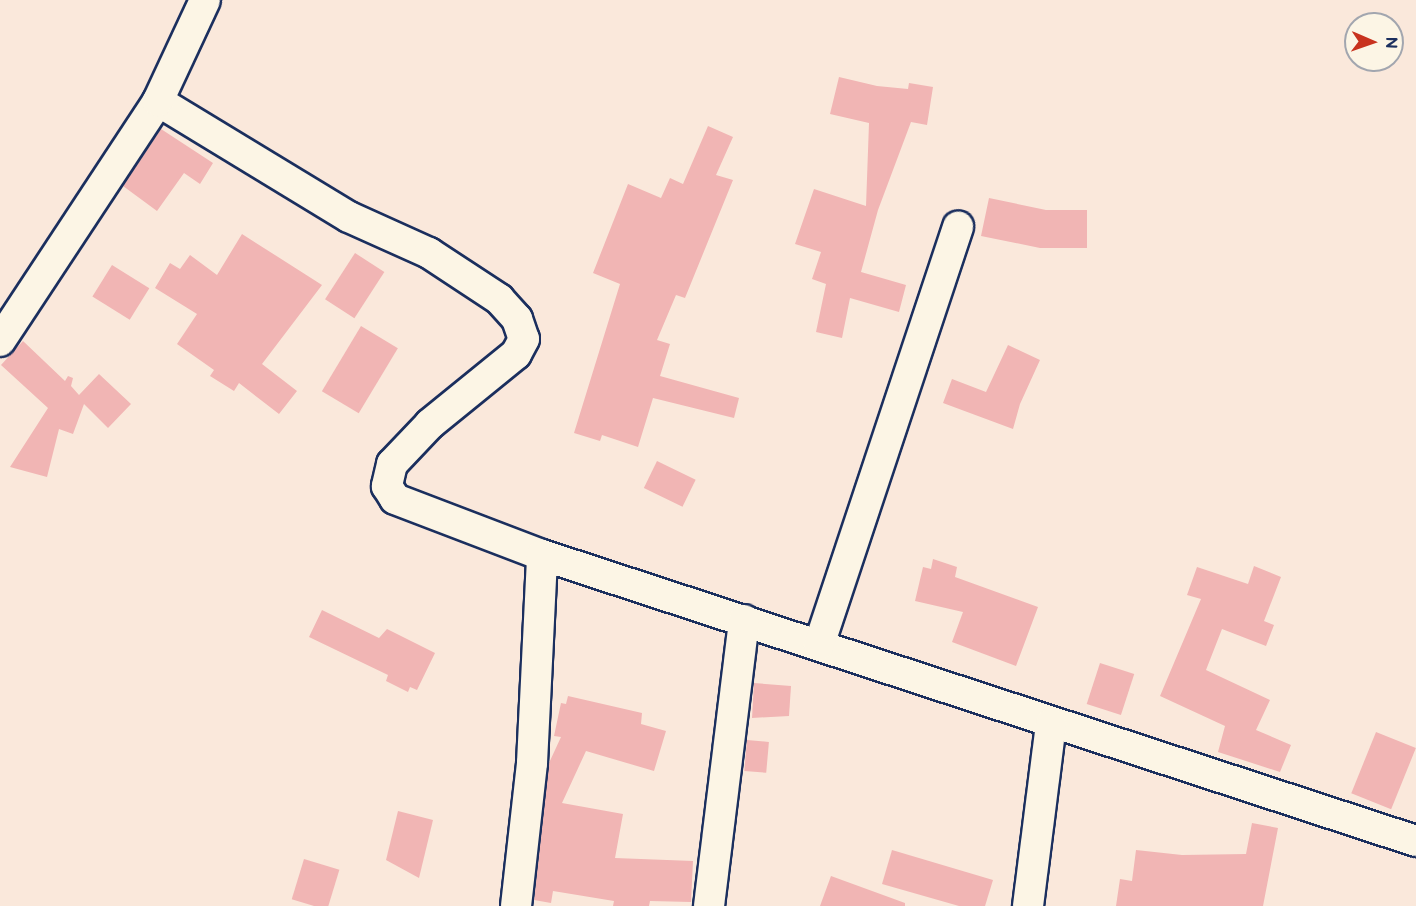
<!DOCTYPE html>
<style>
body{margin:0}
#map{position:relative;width:1416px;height:906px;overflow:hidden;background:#fae8db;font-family:"Balsamiq Sans",sans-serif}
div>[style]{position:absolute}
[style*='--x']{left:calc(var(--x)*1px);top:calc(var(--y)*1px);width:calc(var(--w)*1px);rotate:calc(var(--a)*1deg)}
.building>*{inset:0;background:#f1b5b4;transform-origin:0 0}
.roads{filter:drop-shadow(2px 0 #1b2f5e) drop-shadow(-2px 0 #1b2f5e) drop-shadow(0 2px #1b2f5e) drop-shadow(0 -2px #1b2f5e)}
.street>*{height:30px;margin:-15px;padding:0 15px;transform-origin:15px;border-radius:15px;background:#fcf5e5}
span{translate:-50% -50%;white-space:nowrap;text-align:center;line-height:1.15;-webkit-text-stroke:4.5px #fcf5e5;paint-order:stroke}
.north{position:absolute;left:1344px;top:12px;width:60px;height:60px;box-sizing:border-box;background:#fcf5e5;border:2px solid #a2a6af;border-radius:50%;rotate:92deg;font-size:16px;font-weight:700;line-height:24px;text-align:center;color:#1b2f5e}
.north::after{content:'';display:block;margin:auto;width:21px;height:27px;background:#c8321e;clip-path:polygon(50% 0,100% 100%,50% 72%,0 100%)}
</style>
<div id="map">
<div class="building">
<div style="clip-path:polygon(839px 77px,877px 86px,908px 89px,909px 83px,933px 87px,927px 125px,911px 122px,878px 210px,861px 272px,906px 285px,899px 312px,850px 298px,842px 338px,816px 332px,826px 284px,812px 279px,821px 252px,795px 244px,814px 189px,866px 206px,869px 123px,830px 114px)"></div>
<div style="clip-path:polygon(708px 126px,733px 137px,716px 175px,733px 180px,685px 298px,676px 295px,657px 340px,670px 344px,660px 376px,739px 398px,734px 418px,653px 398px,638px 447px,602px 435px,600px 441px,574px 433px,620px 284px,593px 273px,628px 184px,661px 198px,670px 178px,683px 184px)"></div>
<div style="clip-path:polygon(161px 129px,213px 163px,200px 184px,184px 173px,157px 211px,123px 186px)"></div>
<div style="clip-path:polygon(989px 198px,1046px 210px,1087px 210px,1087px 248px,1040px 248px,981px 236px)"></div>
<div style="clip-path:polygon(242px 234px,322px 285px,262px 364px,297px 391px,279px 414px,239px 383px,234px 391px,210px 376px,214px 370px,177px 344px,197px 314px,155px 288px,170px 263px,180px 269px,190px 255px,217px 275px)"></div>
<div style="left:355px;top:253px;width:35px;height:55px;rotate:33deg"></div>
<div style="left:112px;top:265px;width:44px;height:37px;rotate:32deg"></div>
<div style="left:361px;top:326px;width:43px;height:76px;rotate:31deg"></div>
<div style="clip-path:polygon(23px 341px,65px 381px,68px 376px,73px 378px,71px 386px,79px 395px,99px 374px,131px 404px,108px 428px,84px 404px,73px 434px,59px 429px,47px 477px,10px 467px,48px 408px,1px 365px)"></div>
<div style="clip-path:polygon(1008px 345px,1040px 360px,1020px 404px,1013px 429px,943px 403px,952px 379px,986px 392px)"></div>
<div style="left:657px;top:461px;width:43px;height:30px;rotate:26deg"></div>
<div style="clip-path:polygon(933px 559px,957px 567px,955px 577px,1038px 607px,1016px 666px,952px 642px,963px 612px,915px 601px,923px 567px,931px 569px)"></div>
<div style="clip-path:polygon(1254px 566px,1281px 577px,1264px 621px,1274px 625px,1266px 646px,1222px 629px,1206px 670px,1270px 700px,1256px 730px,1291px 745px,1280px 772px,1218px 752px,1225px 726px,1160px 696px,1201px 599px,1187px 595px,1197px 567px,1248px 584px)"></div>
<div style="clip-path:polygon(322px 610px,379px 638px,387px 629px,435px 653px,417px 690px,410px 687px,408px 692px,386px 681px,388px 675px,309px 637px)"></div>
<div style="left:1100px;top:663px;width:36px;height:43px;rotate:18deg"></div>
<div style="clip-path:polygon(754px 683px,791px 686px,789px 716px,752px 718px)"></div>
<div style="clip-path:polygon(568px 696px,642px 713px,641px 724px,666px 731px,654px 771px,586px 751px,562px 803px,623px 814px,615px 858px,693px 861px,691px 902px,650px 901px,649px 906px,613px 906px,614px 901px,553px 891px,551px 903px,534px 900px,549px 763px,561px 737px,554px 736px,561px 703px,566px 704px)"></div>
<div style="left:1376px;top:732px;width:43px;height:66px;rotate:22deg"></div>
<div style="left:747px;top:740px;width:22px;height:31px;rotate:5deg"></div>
<div style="clip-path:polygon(398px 811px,433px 820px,419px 878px,386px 860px)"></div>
<div style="clip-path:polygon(1252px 823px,1278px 828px,1263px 906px,1116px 906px,1120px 879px,1132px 881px,1136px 850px,1182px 855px,1246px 854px)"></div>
<div style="clip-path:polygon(892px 850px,993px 880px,985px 906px,959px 906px,882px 884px)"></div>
<div style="left:304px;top:859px;width:37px;height:42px;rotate:17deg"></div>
<div style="clip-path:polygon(831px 876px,905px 903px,905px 906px,820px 906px)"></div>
</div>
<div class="roads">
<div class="street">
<div style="--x:158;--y:101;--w:223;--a:31.3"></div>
<div style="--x:349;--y:217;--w:88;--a:24.2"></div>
<div style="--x:429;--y:253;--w:84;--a:33.3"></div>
<div style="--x:499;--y:299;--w:27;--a:48"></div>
<div style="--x:517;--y:319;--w:21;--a:71"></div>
<div style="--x:524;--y:339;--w:17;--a:118"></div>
<div style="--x:516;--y:354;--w:111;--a:140.9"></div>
<div style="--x:430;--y:424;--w:55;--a:133.5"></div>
<div style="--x:392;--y:464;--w:23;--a:103"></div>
<div style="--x:387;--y:486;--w:15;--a:58"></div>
<div style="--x:395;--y:499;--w:157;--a:20.9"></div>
<div style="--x:542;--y:555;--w:920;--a:18.12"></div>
<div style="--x:0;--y:341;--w:287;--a:-56.6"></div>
<div style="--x:158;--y:101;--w:111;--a:-65"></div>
<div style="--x:819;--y:645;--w:441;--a:-71.6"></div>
<div style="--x:516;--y:906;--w:144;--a:-83.6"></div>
<div style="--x:532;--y:763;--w:208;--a:-87.2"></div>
<div style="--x:709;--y:906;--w:288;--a:-83"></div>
<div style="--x:1028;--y:906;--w:184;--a:-82.8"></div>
</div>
</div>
<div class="north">N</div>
</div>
